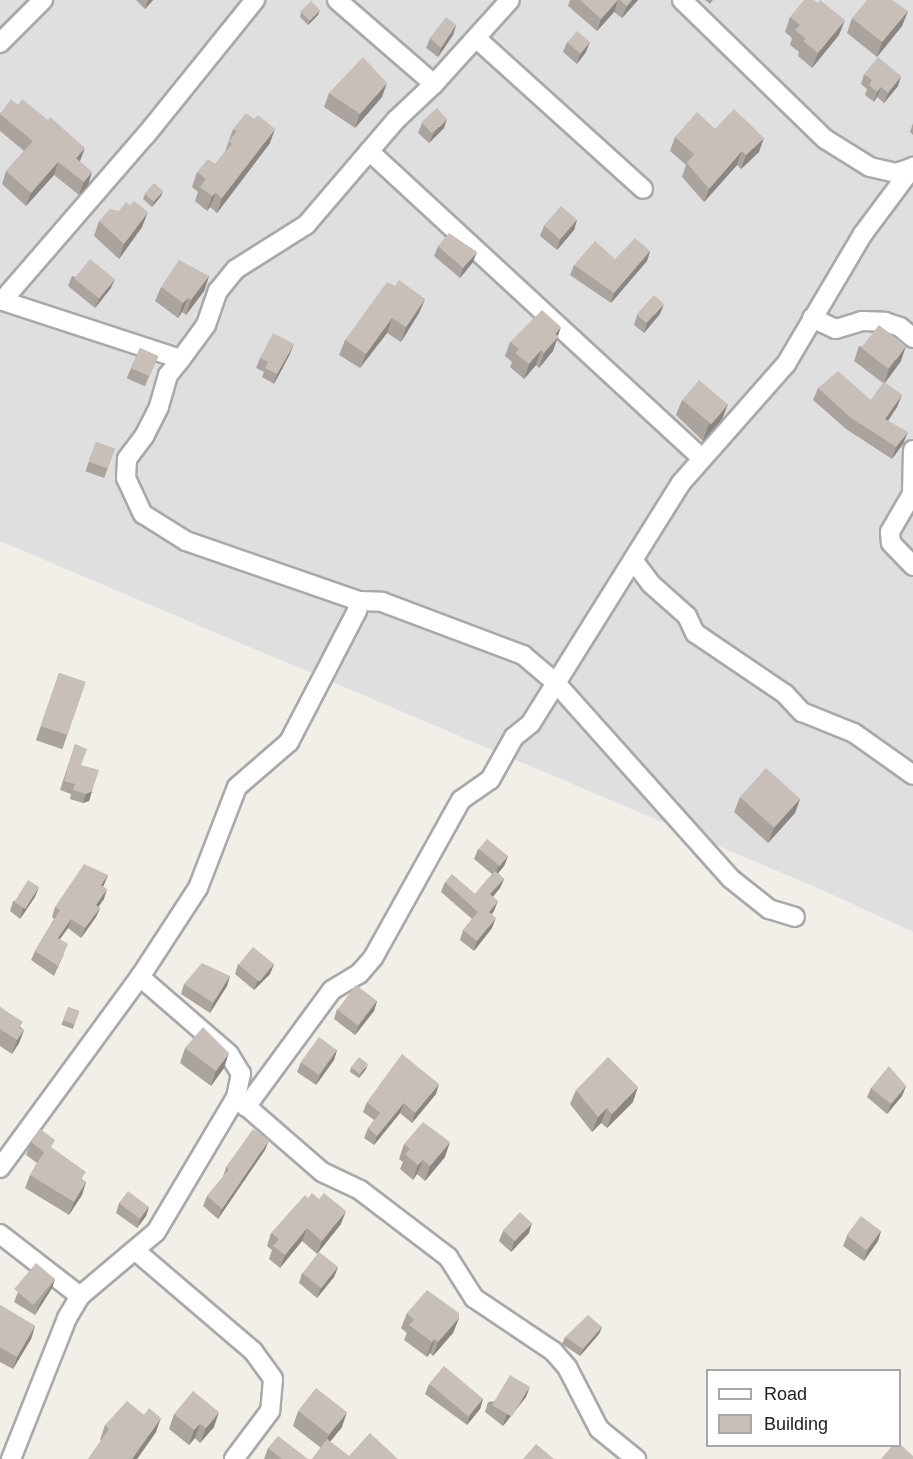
<!DOCTYPE html>
<style>
body{margin:0}
#map{position:relative;width:913px;height:1459px;overflow:hidden;background:#f2efe9;font-family:Helvetica,sans-serif}
div>[style]{position:absolute}
[style*='--x']{left:calc(var(--x)*1px);top:calc(var(--y)*1px);width:calc(var(--w)*1px);rotate:calc(var(--a)*1deg)}
.residential>*{inset:0;background:#e0dfdf}
.roads{filter:drop-shadow(2px 0 #a9a9a9) drop-shadow(-2px 0 #a9a9a9) drop-shadow(0 2px #a9a9a9) drop-shadow(0 -2px #a9a9a9)}
.minor>*{height:18px;margin:-9px;padding:0 9px;transform-origin:9px;border-radius:9px;background:#fff}
.wall>*{inset:0;background:#aba49e;transform-origin:0 0}
.shaded-wall>*{inset:0;background:#8b8681}
.building>*{inset:0;background:#c7bfb8;transform-origin:0 0}
span{translate:-50% -50%;white-space:nowrap;text-align:center;line-height:1.15;-webkit-text-stroke:6px #fff;paint-order:stroke}
.legend{position:absolute;left:706px;top:1369px;width:195px;height:78px;box-sizing:border-box;background:#fff;border:2px solid #a7a7a7;margin:0;padding:8px 10px;list-style:none;font-size:18px;color:#222}
.legend li{display:flex;align-items:center;gap:12px;height:30px}
.legend b{width:30px;border:2px solid #a7a7a7}
</style>
<div id="map">
<div class="residential">
<div style="clip-path:polygon(0 0,913px 0,913px 932px,827px 892px,0 541px)"></div>
</div>
<div class="roads">
<div class="minor">
<div style="--x:337;--y:0;--w:128;--a:40.9"></div>
<div style="--x:682;--y:0;--w:199;--a:44.2"></div>
<div style="--x:825;--y:139;--w:53;--a:31.9"></div>
<div style="--x:870;--y:167;--w:27;--a:13"></div>
<div style="--x:896;--y:173;--w:18;--a:-19"></div>
<div style="--x:476;--y:38;--w:225;--a:42.1"></div>
<div style="--x:0;--y:43;--w:61;--a:-45"></div>
<div style="--x:369;--y:151;--w:452;--a:42.7"></div>
<div style="--x:0;--y:300;--w:190;--a:18.1"></div>
<div style="--x:181;--y:359;--w:42;--a:-53.7"></div>
<div style="--x:206;--y:325;--w:36;--a:-71"></div>
<div style="--x:218;--y:291;--w:28;--a:-51"></div>
<div style="--x:236;--y:269;--w:83;--a:-32.2"></div>
<div style="--x:306;--y:225;--w:140;--a:-49.4"></div>
<div style="--x:397;--y:119;--w:51;--a:-43.4"></div>
<div style="--x:434;--y:84;--w:113;--a:-47.9"></div>
<div style="--x:2;--y:301;--w:220;--a:-49.1"></div>
<div style="--x:146;--y:135;--w:174;--a:-51.1"></div>
<div style="--x:812;--y:318;--w:26;--a:25"></div>
<div style="--x:836;--y:329;--w:27;--a:-17"></div>
<div style="--x:862;--y:321;--w:23;--a:2"></div>
<div style="--x:885;--y:322;--w:16;--a:18"></div>
<div style="--x:900;--y:327;--w:17;--a:40"></div>
<div style="--x:181;--y:359;--w:21;--a:129"></div>
<div style="--x:168;--y:375;--w:33;--a:106"></div>
<div style="--x:159;--y:407;--w:31;--a:117"></div>
<div style="--x:145;--y:435;--w:30;--a:127"></div>
<div style="--x:127;--y:459;--w:19;--a:93"></div>
<div style="--x:126;--y:478;--w:40;--a:65"></div>
<div style="--x:143;--y:514;--w:51;--a:32.1"></div>
<div style="--x:186;--y:541;--w:183;--a:19.1"></div>
<div style="--x:359;--y:601;--w:23;--a:2"></div>
<div style="--x:382;--y:602;--w:151;--a:20.6"></div>
<div style="--x:523;--y:655;--w:42;--a:40.2"></div>
<div style="--x:555;--y:682;--w:263;--a:48.2"></div>
<div style="--x:730;--y:878;--w:50;--a:38.5"></div>
<div style="--x:769;--y:909;--w:27;--a:17"></div>
<div style="--x:913;--y:450;--w:44;--a:91.3"></div>
<div style="--x:912;--y:494;--w:44;--a:120.1"></div>
<div style="--x:890;--y:532;--w:11;--a:85"></div>
<div style="--x:891;--y:543;--w:32;--a:46"></div>
<div style="--x:633;--y:560;--w:30;--a:53"></div>
<div style="--x:651;--y:584;--w:48;--a:41.6"></div>
<div style="--x:687;--y:616;--w:19;--a:65"></div>
<div style="--x:695;--y:633;--w:109;--a:34.1"></div>
<div style="--x:785;--y:694;--w:25;--a:47"></div>
<div style="--x:802;--y:712;--w:56;--a:22"></div>
<div style="--x:854;--y:733;--w:72;--a:35.4"></div>
<div style="--x:238;--y:1099;--w:111;--a:41"></div>
<div style="--x:322;--y:1172;--w:42;--a:25.3"></div>
<div style="--x:360;--y:1190;--w:111;--a:37.3"></div>
<div style="--x:448;--y:1257;--w:49;--a:57.6"></div>
<div style="--x:474;--y:1298;--w:95;--a:33.9"></div>
<div style="--x:553;--y:1351;--w:21;--a:49"></div>
<div style="--x:567;--y:1367;--w:70;--a:62.7"></div>
<div style="--x:599;--y:1429;--w:48;--a:39"></div>
<div style="--x:246;--y:1107;--w:145;--a:-53.7"></div>
<div style="--x:332;--y:990;--w:31;--a:-31"></div>
<div style="--x:359;--y:974;--w:21;--a:-49"></div>
<div style="--x:373;--y:958;--w:181;--a:-60.9"></div>
<div style="--x:461;--y:800;--w:35;--a:-35"></div>
<div style="--x:490;--y:780;--w:49;--a:-60.8"></div>
<div style="--x:514;--y:737;--w:22;--a:-39"></div>
<div style="--x:531;--y:723;--w:283;--a:-58"></div>
<div style="--x:681;--y:483;--w:159;--a:-48.6"></div>
<div style="--x:786;--y:364;--w:151;--a:-59.4"></div>
<div style="--x:863;--y:234;--w:84;--a:-53.3"></div>
<div style="--x:0;--y:1168;--w:237;--a:-53.8"></div>
<div style="--x:140;--y:977;--w:106;--a:-56.9"></div>
<div style="--x:198;--y:888;--w:108;--a:-68.9"></div>
<div style="--x:237;--y:787;--w:69;--a:-40.9"></div>
<div style="--x:289;--y:742;--w:148;--a:-62.6"></div>
<div style="--x:357;--y:611;--w:10;--a:-79"></div>
<div style="--x:0;--y:1234;--w:101;--a:37.8"></div>
<div style="--x:137;--y:1252;--w:153;--a:40.5"></div>
<div style="--x:253;--y:1351;--w:34;--a:54"></div>
<div style="--x:273;--y:1379;--w:32;--a:95"></div>
<div style="--x:270;--y:1411;--w:60;--a:126.9"></div>
<div style="--x:11;--y:1459;--w:152;--a:-68.3"></div>
<div style="--x:67;--y:1318;--w:26;--a:-59"></div>
<div style="--x:80;--y:1296;--w:99;--a:-40.1"></div>
<div style="--x:156;--y:1232;--w:157;--a:-59.3"></div>
<div style="--x:236;--y:1097;--w:24;--a:-78"></div>
<div style="--x:241;--y:1074;--w:23;--a:-121"></div>
<div style="--x:229;--y:1054;--w:118;--a:-139.1"></div>
</div>
</div>
<div class="wall">
<div style="clip-path:polygon(136px 0,153px 0,145px 9px)"></div>
<div style="clip-path:polygon(570px 0,638px 0,622px 18px,614px 12px,597px 31px,568px 6px)"></div>
<div style="clip-path:polygon(705px 0,713px 0,710px 4px)"></div>
<div style="clip-path:polygon(908px 11px,902px 26px,877px 57px,847px 33px,852px 18px)"></div>
<div style="clip-path:polygon(301px 12px,318px 15px,308px 25px,300px 17px)"></div>
<div style="clip-path:polygon(790px 17px,839px 35px,812px 68px,798px 56px,799px 52px,790px 45px,792px 38px,785px 32px)"></div>
<div style="clip-path:polygon(456px 25px,453px 35px,438px 57px,426px 48px,430px 38px)"></div>
<div style="clip-path:polygon(567px 42px,586px 52px,577px 64px,563px 52px)"></div>
<div style="clip-path:polygon(864px 74px,898px 86px,884px 103px,877px 97px,874px 102px,865px 95px,867px 89px,861px 84px)"></div>
<div style="clip-path:polygon(329px 93px,382px 97px,355px 128px,324px 107px)"></div>
<div style="clip-path:polygon(18px 105px,80px 162px,92px 172px,88px 185px,79px 195px,54px 175px,26px 206px,2px 184px,6px 171px,24px 151px,0 131px,0 113px)"></div>
<div style="clip-path:polygon(422px 123px,444px 128px,429px 143px,418px 133px)"></div>
<div style="clip-path:polygon(913px 123px,913px 135px,910px 132px)"></div>
<div style="clip-path:polygon(233px 129px,270px 143px,217px 213px,210px 207px,207px 211px,195px 201px,198px 192px,192px 187px,197px 172px,215px 164px,225px 152px)"></div>
<div style="clip-path:polygon(715px 129px,759px 152px,741px 169px,737px 165px,704px 202px,682px 177px,686px 165px,670px 151px,675px 137px)"></div>
<div style="clip-path:polygon(145px 194px,161px 196px,152px 207px,143px 199px)"></div>
<div style="clip-path:polygon(130px 205px,142px 227px,119px 259px,94px 236px,99px 221px)"></div>
<div style="clip-path:polygon(577px 220px,574px 230px,557px 250px,540px 236px,544px 226px)"></div>
<div style="clip-path:polygon(438px 246px,473px 262px,460px 278px,434px 256px)"></div>
<div style="clip-path:polygon(650px 251px,647px 261px,611px 303px,570px 275px,574px 265px,615px 259px)"></div>
<div style="clip-path:polygon(72px 276px,111px 288px,95px 308px,68px 286px)"></div>
<div style="clip-path:polygon(209px 276px,204px 291px,186px 315px,182px 312px,178px 318px,155px 301px,161px 287px)"></div>
<div style="clip-path:polygon(395px 286px,425px 299px,419px 313px,401px 342px,387px 333px,360px 368px,339px 355px,345px 340px)"></div>
<div style="clip-path:polygon(660px 314px,644px 333px,634px 325px,637px 315px)"></div>
<div style="clip-path:polygon(558px 336px,553px 351px,539px 368px,536px 365px,524px 379px,510px 367px,512px 362px,505px 356px,510px 342px)"></div>
<div style="clip-path:polygon(859px 346px,901px 361px,885px 383px,902px 395px,897px 407px,888px 421px,903px 444px,892px 459px,846px 429px,813px 400px,818px 388px,871px 400px,883px 383px,854px 361px)"></div>
<div style="left:140px;top:348px;width:20px;height:33px;rotate:24deg"></div>
<div style="clip-path:polygon(290px 354px,274px 384px,262px 377px,264px 372px,256px 368px,260px 358px)"></div>
<div style="clip-path:polygon(682px 400px,728px 404px,722px 419px,703px 441px,676px 415px)"></div>
<div style="left:96px;top:442px;width:20px;height:31px;rotate:20deg"></div>
<div style="left:59px;top:673px;width:28px;height:71px;rotate:19deg"></div>
<div style="clip-path:polygon(75px 744px,81px 765px,92px 791px,89px 801px,83px 803px,70px 799px,71px 794px,60px 790px)"></div>
<div style="clip-path:polygon(740px 797px,800px 799px,795px 813px,768px 843px,734px 812px)"></div>
<div style="clip-path:polygon(478px 849px,508px 856px,504px 866px,498px 873px,504px 879px,500px 888px,493px 897px,494px 911px,492px 914px,492px 928px,474px 951px,460px 940px,463px 930px,472px 919px,441px 892px,445px 882px,475px 894px,492px 874px,474px 859px)"></div>
<div style="clip-path:polygon(108px 875px,103px 886px,104px 899px,98px 906px,100px 908px,96px 917px,81px 938px,68px 928px,60px 939px,64px 954px,54px 976px,31px 960px,35px 951px,54px 919px,52px 917px,55px 907px)"></div>
<div style="clip-path:polygon(35px 897px,20px 919px,10px 911px,13px 901px)"></div>
<div style="clip-path:polygon(238px 964px,274px 964px,270px 974px,254px 990px,235px 974px)"></div>
<div style="clip-path:polygon(230px 976px,227px 986px,210px 1013px,181px 994px,184px 984px)"></div>
<div style="clip-path:polygon(377px 1001px,374px 1011px,355px 1035px,334px 1019px,337px 1009px)"></div>
<div style="clip-path:polygon(0 1007px,24px 1030px,19px 1043px,12px 1054px,0 1046px)"></div>
<div style="left:68px;top:1007px;width:12px;height:19px;rotate:20deg"></div>
<div style="clip-path:polygon(185px 1048px,224px 1068px,211px 1086px,180px 1063px)"></div>
<div style="clip-path:polygon(337px 1050px,334px 1060px,316px 1085px,297px 1072px,301px 1062px)"></div>
<div style="clip-path:polygon(351px 1067px,366px 1069px,359px 1078px,350px 1072px)"></div>
<div style="clip-path:polygon(906px 1086px,902px 1096px,887px 1114px,867px 1097px,871px 1088px)"></div>
<div style="clip-path:polygon(576px 1090px,633px 1102px,607px 1128px,601px 1123px,592px 1132px,570px 1104px)"></div>
<div style="clip-path:polygon(436px 1094px,412px 1123px,400px 1113px,374px 1145px,364px 1138px,368px 1128px,374px 1120px,363px 1112px,367px 1102px)"></div>
<div style="clip-path:polygon(31px 1142px,52px 1148px,83px 1180px,86px 1182px,82px 1195px,69px 1215px,25px 1188px,30px 1175px,37px 1163px,26px 1155px)"></div>
<div style="clip-path:polygon(404px 1144px,445px 1157px,425px 1181px,417px 1174px,413px 1180px,400px 1169px,403px 1162px,399px 1159px)"></div>
<div style="clip-path:polygon(265px 1150px,218px 1219px,203px 1206px,207px 1196px,223px 1177px,226px 1167px)"></div>
<div style="clip-path:polygon(119px 1203px,149px 1207px,146px 1216px,137px 1228px,116px 1213px)"></div>
<div style="clip-path:polygon(341px 1224px,317px 1254px,302px 1241px,280px 1268px,269px 1259px,272px 1250px,267px 1246px,271px 1233px)"></div>
<div style="clip-path:polygon(503px 1231px,529px 1233px,511px 1252px,499px 1241px)"></div>
<div style="clip-path:polygon(881px 1231px,878px 1241px,864px 1261px,843px 1246px,847px 1236px)"></div>
<div style="clip-path:polygon(338px 1267px,334px 1277px,317px 1298px,299px 1283px,302px 1273px)"></div>
<div style="clip-path:polygon(55px 1279px,52px 1288px,35px 1315px,14px 1302px,18px 1292px)"></div>
<div style="clip-path:polygon(0 1305px,35px 1326px,31px 1339px,13px 1369px,0 1362px)"></div>
<div style="clip-path:polygon(407px 1313px,459px 1318px,453px 1333px,433px 1356px,430px 1353px,427px 1357px,404px 1340px,407px 1333px,401px 1328px)"></div>
<div style="clip-path:polygon(602px 1327px,599px 1334px,580px 1356px,562px 1344px,565px 1337px)"></div>
<div style="clip-path:polygon(429px 1384px,483px 1399px,480px 1409px,467px 1425px,425px 1394px)"></div>
<div style="clip-path:polygon(526px 1397px,503px 1426px,485px 1412px,488px 1402px)"></div>
<div style="clip-path:polygon(298px 1411px,342px 1427px,330px 1442px,349px 1456px,312px 1459px,321px 1448px,293px 1426px)"></div>
<div style="clip-path:polygon(174px 1414px,214px 1427px,200px 1443px,195px 1438px,189px 1445px,169px 1429px)"></div>
<div style="clip-path:polygon(105px 1425px,156px 1432px,137px 1459px,88px 1459px,101px 1441px,100px 1440px)"></div>
<div style="clip-path:polygon(268px 1448px,308px 1459px,264px 1459px)"></div>
</div>
<div class="shaded-wall">
<div style="clip-path:polygon(148px 0,153px 0,145px 9px)"></div>
<div style="clip-path:polygon(618px 0,614px 12px,597px 31px,601px 19px)"></div>
<div style="clip-path:polygon(632px 0,638px 0,622px 18px,627px 6px)"></div>
<div style="clip-path:polygon(320px 10px,318px 15px,308px 25px,310px 20px)"></div>
<div style="clip-path:polygon(908px 11px,902px 26px,877px 57px,882px 42px)"></div>
<div style="clip-path:polygon(845px 20px,839px 35px,812px 68px,818px 53px)"></div>
<div style="clip-path:polygon(456px 25px,453px 35px,438px 57px,441px 48px)"></div>
<div style="clip-path:polygon(590px 42px,586px 52px,577px 64px,580px 54px)"></div>
<div style="clip-path:polygon(901px 76px,898px 86px,884px 103px,888px 93px)"></div>
<div style="clip-path:polygon(387px 83px,382px 97px,355px 128px,360px 114px)"></div>
<div style="clip-path:polygon(881px 87px,877px 97px,874px 102px,877px 92px)"></div>
<div style="clip-path:polygon(447px 119px,444px 128px,429px 143px,433px 134px)"></div>
<div style="clip-path:polygon(275px 129px,270px 143px,217px 213px,222px 198px)"></div>
<div style="clip-path:polygon(764px 138px,759px 152px,741px 169px,746px 155px)"></div>
<div style="clip-path:polygon(85px 148px,80px 161px,71px 172px,76px 158px)"></div>
<div style="clip-path:polygon(742px 151px,737px 165px,704px 202px,709px 189px)"></div>
<div style="clip-path:polygon(58px 162px,54px 175px,26px 206px,31px 193px)"></div>
<div style="clip-path:polygon(92px 172px,88px 185px,79px 195px,84px 182px)"></div>
<div style="clip-path:polygon(163px 191px,161px 196px,152px 207px,154px 202px)"></div>
<div style="clip-path:polygon(216px 193px,210px 207px,207px 211px,212px 196px)"></div>
<div style="clip-path:polygon(148px 212px,142px 227px,119px 259px,124px 244px)"></div>
<div style="clip-path:polygon(577px 220px,574px 230px,557px 250px,560px 240px)"></div>
<div style="clip-path:polygon(650px 251px,647px 261px,611px 303px,614px 293px)"></div>
<div style="clip-path:polygon(477px 252px,473px 262px,460px 278px,463px 268px)"></div>
<div style="clip-path:polygon(209px 276px,204px 291px,186px 315px,191px 300px)"></div>
<div style="clip-path:polygon(115px 279px,111px 288px,95px 308px,99px 299px)"></div>
<div style="clip-path:polygon(188px 298px,182px 312px,178px 318px,183px 303px)"></div>
<div style="clip-path:polygon(425px 299px,419px 313px,401px 342px,406px 327px)"></div>
<div style="clip-path:polygon(664px 304px,660px 314px,644px 333px,647px 323px)"></div>
<div style="clip-path:polygon(392px 318px,387px 333px,360px 368px,366px 354px)"></div>
<div style="clip-path:polygon(561px 327px,553px 351px,539px 368px,544px 353px,555px 334px)"></div>
<div style="clip-path:polygon(294px 344px,290px 354px,274px 384px,277px 374px)"></div>
<div style="clip-path:polygon(906px 346px,901px 361px,884px 384px,889px 369px)"></div>
<div style="clip-path:polygon(541px 350px,536px 365px,524px 379px,529px 364px)"></div>
<div style="clip-path:polygon(902px 395px,897px 407px,881px 431px,885px 419px)"></div>
<div style="clip-path:polygon(728px 404px,722px 419px,703px 441px,708px 426px)"></div>
<div style="clip-path:polygon(908px 432px,903px 444px,892px 459px,896px 447px)"></div>
<div style="clip-path:polygon(92px 791px,89px 801px,83px 803px,86px 794px)"></div>
<div style="clip-path:polygon(800px 799px,795px 813px,768px 843px,774px 828px)"></div>
<div style="clip-path:polygon(508px 856px,504px 866px,495px 877px,498px 867px)"></div>
<div style="clip-path:polygon(108px 875px,104px 885px,98px 894px,101px 885px)"></div>
<div style="clip-path:polygon(504px 879px,500px 888px,486px 904px,490px 894px)"></div>
<div style="clip-path:polygon(39px 887px,35px 897px,20px 919px,23px 909px)"></div>
<div style="clip-path:polygon(107px 889px,104px 899px,93px 915px,96px 905px)"></div>
<div style="clip-path:polygon(498px 901px,494px 911px,485px 922px,489px 912px)"></div>
<div style="clip-path:polygon(100px 908px,96px 917px,81px 938px,85px 928px)"></div>
<div style="clip-path:polygon(496px 918px,492px 928px,474px 951px,477px 941px)"></div>
<div style="clip-path:polygon(71px 919px,68px 928px,54px 947px,58px 938px)"></div>
<div style="clip-path:polygon(274px 964px,270px 974px,254px 990px,258px 980px)"></div>
<div style="clip-path:polygon(230px 976px,227px 986px,210px 1013px,213px 1003px)"></div>
<div style="clip-path:polygon(377px 1001px,374px 1011px,355px 1035px,359px 1025px)"></div>
<div style="clip-path:polygon(24px 1030px,19px 1043px,12px 1054px,17px 1040px)"></div>
<div style="clip-path:polygon(337px 1050px,334px 1060px,316px 1085px,320px 1075px)"></div>
<div style="clip-path:polygon(229px 1053px,224px 1068px,211px 1086px,216px 1071px)"></div>
<div style="clip-path:polygon(368px 1064px,366px 1069px,359px 1078px,361px 1073px)"></div>
<div style="clip-path:polygon(439px 1084px,436px 1094px,412px 1123px,415px 1113px)"></div>
<div style="clip-path:polygon(906px 1086px,902px 1096px,887px 1114px,891px 1104px)"></div>
<div style="clip-path:polygon(638px 1087px,633px 1102px,607px 1128px,612px 1114px)"></div>
<div style="clip-path:polygon(404px 1103px,400px 1113px,374px 1145px,377px 1136px)"></div>
<div style="clip-path:polygon(607px 1108px,601px 1123px,592px 1132px,598px 1117px)"></div>
<div style="clip-path:polygon(269px 1140px,265px 1150px,218px 1219px,222px 1209px)"></div>
<div style="clip-path:polygon(450px 1142px,445px 1157px,425px 1181px,430px 1166px)"></div>
<div style="clip-path:polygon(423px 1160px,417px 1174px,413px 1180px,418px 1165px)"></div>
<div style="clip-path:polygon(86px 1182px,82px 1195px,69px 1215px,74px 1202px)"></div>
<div style="clip-path:polygon(149px 1207px,146px 1216px,137px 1228px,141px 1218px)"></div>
<div style="clip-path:polygon(346px 1211px,341px 1224px,317px 1254px,322px 1241px)"></div>
<div style="clip-path:polygon(532px 1223px,529px 1233px,511px 1252px,514px 1242px)"></div>
<div style="clip-path:polygon(307px 1228px,302px 1241px,280px 1268px,285px 1255px)"></div>
<div style="clip-path:polygon(881px 1231px,878px 1241px,864px 1261px,867px 1251px)"></div>
<div style="clip-path:polygon(338px 1267px,334px 1277px,317px 1298px,321px 1288px)"></div>
<div style="clip-path:polygon(55px 1279px,52px 1288px,35px 1315px,39px 1305px)"></div>
<div style="clip-path:polygon(459px 1318px,453px 1333px,433px 1356px,438px 1342px)"></div>
<div style="clip-path:polygon(35px 1326px,31px 1339px,13px 1369px,17px 1357px)"></div>
<div style="clip-path:polygon(602px 1327px,599px 1334px,580px 1356px,583px 1349px)"></div>
<div style="clip-path:polygon(435px 1339px,430px 1353px,427px 1357px,432px 1342px)"></div>
<div style="clip-path:polygon(530px 1387px,526px 1397px,503px 1426px,506px 1416px)"></div>
<div style="clip-path:polygon(483px 1399px,480px 1409px,467px 1425px,470px 1415px)"></div>
<div style="clip-path:polygon(219px 1412px,214px 1427px,200px 1443px,206px 1428px)"></div>
<div style="clip-path:polygon(347px 1412px,342px 1427px,323px 1450px,329px 1435px)"></div>
<div style="clip-path:polygon(161px 1418px,156px 1432px,137px 1459px,132px 1459px)"></div>
<div style="clip-path:polygon(200px 1424px,195px 1438px,189px 1445px,194px 1430px)"></div>
</div>
<div class="building">
<div style="clip-path:polygon(580px 0,618px 0,601px 19px)"></div>
<div style="clip-path:polygon(620px 0,632px 0,627px 6px)"></div>
<div style="clip-path:polygon(804px 0,814px 0,818px 3px,820px 0,845px 20px,818px 53px,803px 41px,806px 39px,795px 30px,800px 25px,790px 17px)"></div>
<div style="clip-path:polygon(867px 0,892px 0,908px 11px,882px 42px,852px 18px)"></div>
<div style="left:311px;top:1px;width:13px;height:15px;rotate:45deg"></div>
<div style="clip-path:polygon(446px 17px,456px 25px,441px 48px,430px 38px)"></div>
<div style="left:577px;top:31px;width:17px;height:15px;rotate:40deg"></div>
<div style="clip-path:polygon(363px 57px,387px 83px,360px 114px,329px 93px)"></div>
<div style="clip-path:polygon(878px 57px,901px 76px,888px 93px,881px 87px,877px 92px,869px 85px,872px 80px,864px 74px)"></div>
<div style="clip-path:polygon(11px 99px,18px 105px,22px 99px,48px 120px,50px 117px,85px 148px,76px 158px,92px 172px,84px 182px,58px 162px,31px 193px,6px 171px,33px 141px,0 114px)"></div>
<div style="left:437px;top:108px;width:15px;height:21px;rotate:48deg"></div>
<div style="clip-path:polygon(734px 109px,764px 138px,746px 155px,742px 151px,709px 189px,687px 163px,694px 154px,675px 137px,697px 112px,715px 129px)"></div>
<div style="clip-path:polygon(246px 113px,254px 119px,258px 115px,275px 129px,222px 198px,216px 193px,212px 196px,200px 187px,206px 179px,197px 172px,208px 159px,215px 164px,232px 144px,229px 141px,237px 131px,233px 129px)"></div>
<div style="left:154px;top:183px;width:12px;height:14px;rotate:42deg"></div>
<div style="clip-path:polygon(134px 201px,148px 212px,124px 244px,99px 221px,110px 209px,119px 211px,126px 202px,130px 205px)"></div>
<div style="left:561px;top:206px;width:21px;height:26px;rotate:41deg"></div>
<div style="clip-path:polygon(449px 233px,477px 252px,463px 268px,438px 246px)"></div>
<div style="clip-path:polygon(635px 238px,650px 251px,614px 293px,574px 265px,595px 241px,615px 259px)"></div>
<div style="left:90px;top:259px;width:32px;height:25px;rotate:39deg"></div>
<div style="clip-path:polygon(179px 260px,209px 276px,191px 300px,188px 298px,183px 303px,161px 287px)"></div>
<div style="clip-path:polygon(399px 280px,425px 299px,406px 327px,392px 318px,366px 354px,345px 340px,387px 282px,395px 286px)"></div>
<div style="left:654px;top:295px;width:13px;height:26px;rotate:42deg"></div>
<div style="clip-path:polygon(542px 310px,561px 327px,555px 334px,559px 336px,544px 353px,541px 350px,529px 364px,515px 353px,519px 349px,510px 342px)"></div>
<div style="left:879px;top:325px;width:34px;height:29px;rotate:38deg"></div>
<div style="clip-path:polygon(273px 333px,294px 344px,277px 374px,265px 368px,268px 362px,260px 358px)"></div>
<div style="left:140px;top:348px;width:20px;height:22px;rotate:24deg"></div>
<div style="clip-path:polygon(838px 371px,871px 400px,884px 382px,902px 395px,885px 419px,908px 432px,896px 447px,850px 417px,818px 388px)"></div>
<div style="left:699px;top:380px;width:38px;height:26px;rotate:40deg"></div>
<div style="left:96px;top:442px;width:20px;height:21px;rotate:20deg"></div>
<div style="left:59px;top:673px;width:28px;height:56px;rotate:19deg"></div>
<div style="clip-path:polygon(75px 744px,87px 749px,81px 765px,99px 770px,92px 791px,86px 794px,73px 790px,75px 784px,64px 781px)"></div>
<div style="left:766px;top:768px;width:46px;height:39px;rotate:42deg"></div>
<div style="left:487px;top:839px;width:27px;height:13px;rotate:39deg"></div>
<div style="clip-path:polygon(84px 864px,108px 875px,101px 885px,107px 889px,96px 905px,100px 908px,85px 928px,71px 919px,58px 938px,68px 944px,58px 966px,35px 951px,60px 910px,55px 907px)"></div>
<div style="clip-path:polygon(495px 871px,504px 879px,490px 894px,498px 901px,489px 912px,496px 918px,477px 941px,463px 930px,478px 912px,445px 882px,452px 874px,475px 894px)"></div>
<div style="left:28px;top:880px;width:13px;height:26px;rotate:32deg"></div>
<div style="left:253px;top:947px;width:27px;height:23px;rotate:39deg"></div>
<div style="clip-path:polygon(202px 963px,230px 976px,213px 1003px,184px 984px)"></div>
<div style="left:356px;top:985px;width:26px;height:31px;rotate:37deg"></div>
<div style="clip-path:polygon(0 1007px,23px 1022px,19px 1027px,24px 1030px,17px 1040px,0 1029px)"></div>
<div style="left:68px;top:1007px;width:12px;height:14px;rotate:20deg"></div>
<div style="clip-path:polygon(203px 1027px,229px 1053px,216px 1071px,185px 1048px)"></div>
<div style="left:319px;top:1037px;width:22px;height:31px;rotate:36deg"></div>
<div style="clip-path:polygon(402px 1054px,439px 1084px,415px 1113px,404px 1103px,377px 1136px,368px 1128px,380px 1113px,367px 1102px)"></div>
<div style="left:359px;top:1057px;width:11px;height:13px;rotate:38deg"></div>
<div style="clip-path:polygon(608px 1057px,638px 1087px,612px 1114px,607px 1108px,598px 1117px,576px 1090px)"></div>
<div style="clip-path:polygon(889px 1066px,906px 1086px,891px 1104px,871px 1088px)"></div>
<div style="clip-path:polygon(423px 1122px,450px 1142px,430px 1166px,423px 1160px,418px 1165px,405px 1154px,410px 1149px,404px 1144px)"></div>
<div style="clip-path:polygon(40px 1129px,55px 1140px,51px 1147px,86px 1172px,81px 1179px,86px 1182px,74px 1202px,30px 1175px,44px 1152px,31px 1142px)"></div>
<div style="clip-path:polygon(253px 1129px,269px 1140px,222px 1209px,207px 1196px,229px 1169px,226px 1167px)"></div>
<div style="left:128px;top:1191px;width:26px;height:15px;rotate:37deg"></div>
<div style="clip-path:polygon(312px 1193px,319px 1199px,324px 1193px,346px 1211px,322px 1241px,307px 1228px,285px 1255px,273px 1246px,279px 1239px,271px 1233px,305px 1195px,308px 1198px)"></div>
<div style="left:520px;top:1212px;width:16px;height:25px;rotate:43deg"></div>
<div style="left:861px;top:1216px;width:25px;height:24px;rotate:37deg"></div>
<div style="left:319px;top:1252px;width:24px;height:27px;rotate:38deg"></div>
<div style="left:36px;top:1263px;width:25px;height:34px;rotate:40deg"></div>
<div style="clip-path:polygon(427px 1290px,459px 1313px,459px 1318px,438px 1342px,435px 1339px,432px 1342px,409px 1325px,414px 1320px,407px 1313px)"></div>
<div style="clip-path:polygon(0 1305px,35px 1326px,17px 1357px,0 1347px)"></div>
<div style="clip-path:polygon(588px 1315px,602px 1327px,583px 1349px,565px 1337px)"></div>
<div style="left:444px;top:1366px;width:51px;height:23px;rotate:40deg"></div>
<div style="left:510px;top:1375px;width:23px;height:35px;rotate:31deg"></div>
<div style="left:316px;top:1388px;width:39px;height:29px;rotate:38deg"></div>
<div style="clip-path:polygon(193px 1391px,219px 1412px,206px 1428px,200px 1424px,194px 1430px,174px 1414px)"></div>
<div style="clip-path:polygon(127px 1401px,144px 1415px,149px 1408px,161px 1418px,132px 1459px,88px 1459px,109px 1429px,105px 1425px)"></div>
<div style="clip-path:polygon(370px 1433px,398px 1459px,312px 1459px,327px 1439px,349px 1456px)"></div>
<div style="clip-path:polygon(278px 1436px,308px 1459px,282px 1459px,268px 1448px)"></div>
<div style="clip-path:polygon(536px 1444px,554px 1459px,523px 1459px)"></div>
<div style="clip-path:polygon(900px 1444px,913px 1456px,913px 1459px,881px 1459px,892px 1446px,900px 1446px)"></div>
</div>
<ul class="legend">
<li><b style="height:8px;background:#fff"></b>Road</li>
<li><b style="height:16px;background:#c7bfb8"></b>Building</li>
</ul>
</div>
